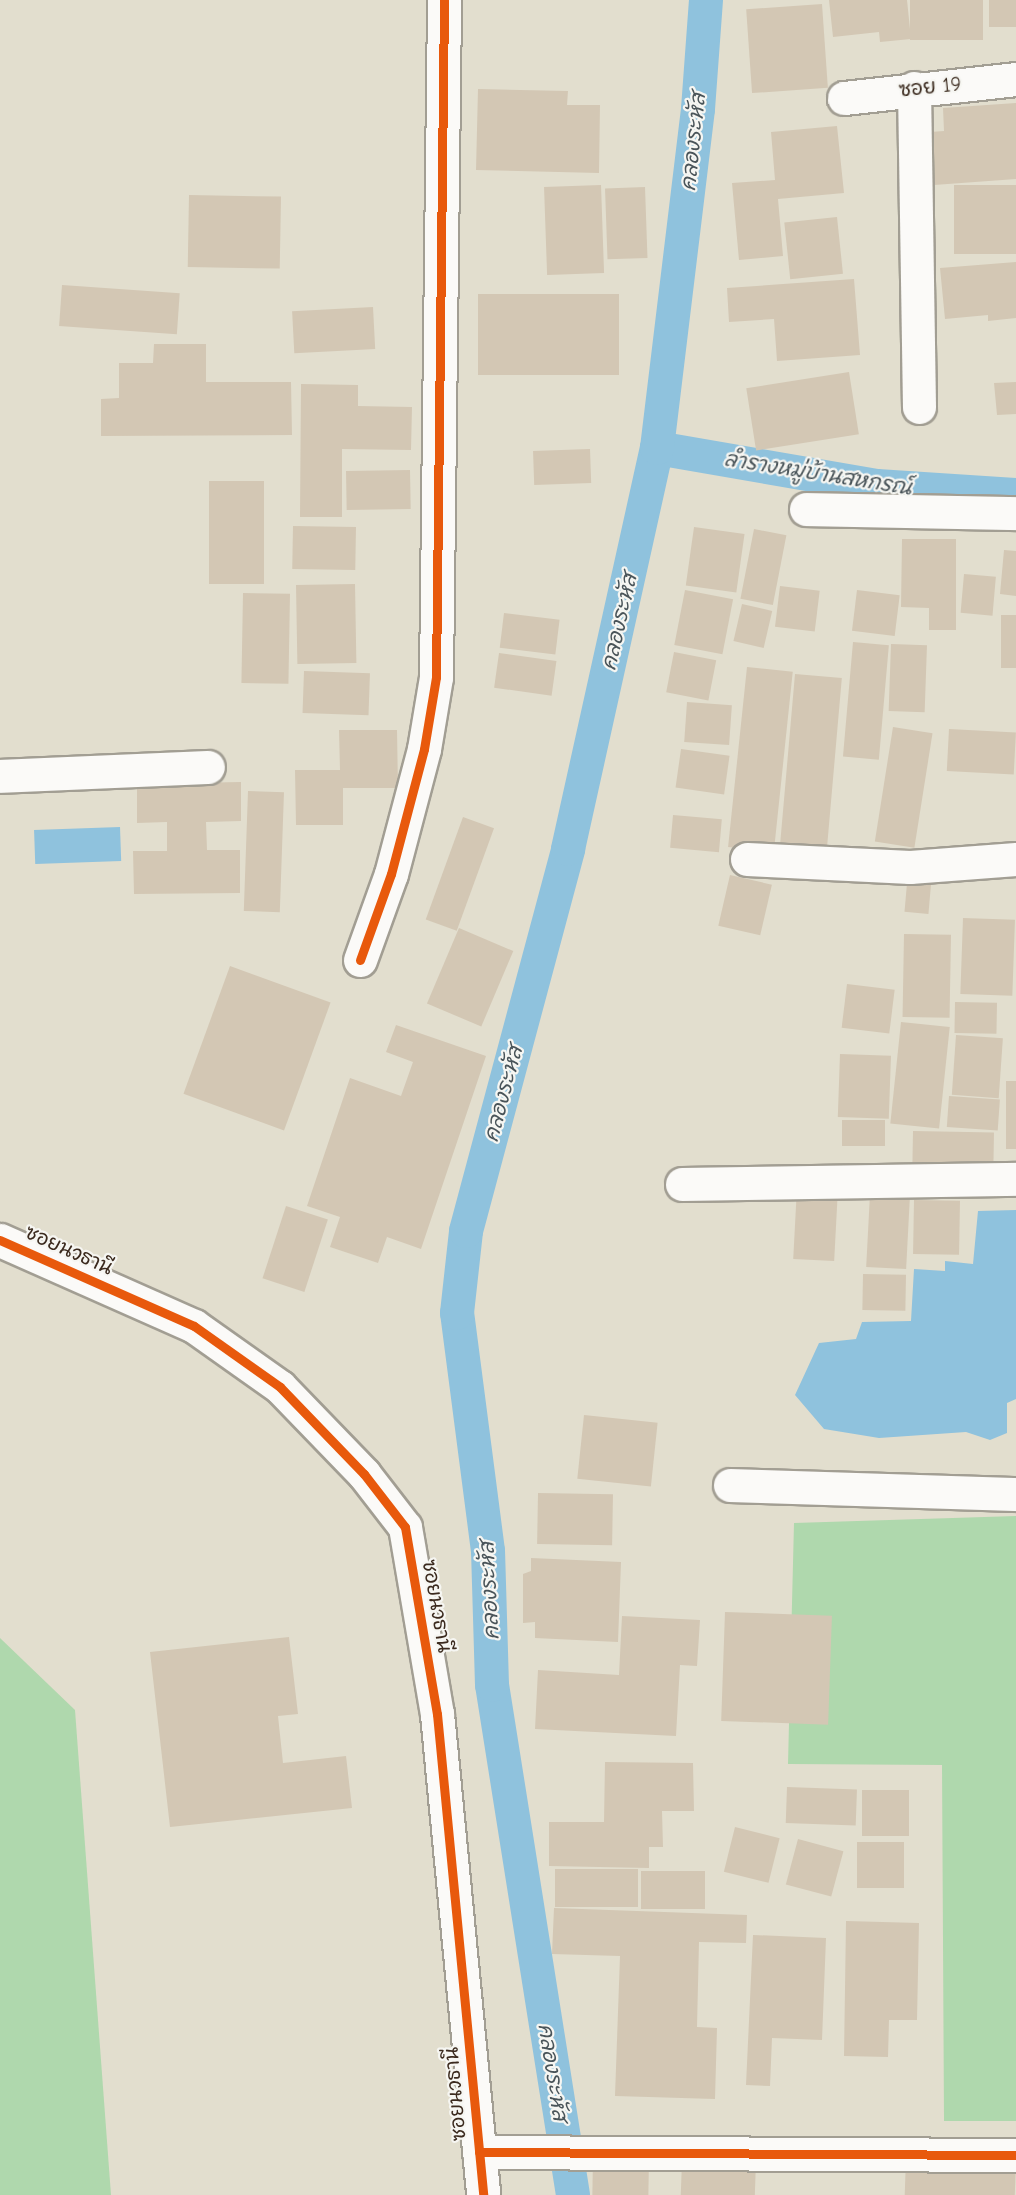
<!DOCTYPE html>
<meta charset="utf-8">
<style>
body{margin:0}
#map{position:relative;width:1016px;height:2195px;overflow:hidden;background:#e2dece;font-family:"Comic Neue","Playpen Sans Thai",sans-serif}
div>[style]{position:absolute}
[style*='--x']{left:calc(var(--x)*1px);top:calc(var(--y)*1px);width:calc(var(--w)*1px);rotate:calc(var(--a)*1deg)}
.green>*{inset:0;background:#afd8ad}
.water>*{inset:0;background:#8fc2dd;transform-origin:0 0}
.canal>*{height:34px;margin:-17px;padding:0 17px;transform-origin:17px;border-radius:17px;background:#8fc2dd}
.building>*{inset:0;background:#d3c7b4;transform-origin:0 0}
.roads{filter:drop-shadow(2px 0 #a29e93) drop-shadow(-2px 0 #a29e93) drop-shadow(0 2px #a29e93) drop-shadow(0 -2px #a29e93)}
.minor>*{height:33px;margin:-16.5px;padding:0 16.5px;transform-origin:16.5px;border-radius:16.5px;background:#fbfaf8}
.cycleway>*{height:9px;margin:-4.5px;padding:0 4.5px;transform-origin:4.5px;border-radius:4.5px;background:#e8590c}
span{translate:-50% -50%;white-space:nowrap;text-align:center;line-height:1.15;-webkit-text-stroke:4.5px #f6f6f2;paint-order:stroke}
.street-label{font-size:20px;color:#3b2a1e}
.water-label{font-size:21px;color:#495459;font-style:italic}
</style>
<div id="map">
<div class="green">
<div style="clip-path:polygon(1016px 1516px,1016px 2121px,944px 2121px,942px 1765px,788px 1764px,794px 1523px)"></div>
<div style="clip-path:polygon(0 1638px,75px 1710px,111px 2195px,0 2195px)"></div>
</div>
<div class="water">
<div style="left:120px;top:827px;width:34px;height:86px;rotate:88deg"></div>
<div style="clip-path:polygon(1016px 1210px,1016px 1399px,1007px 1403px,1007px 1433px,990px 1440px,966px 1432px,879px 1438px,824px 1429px,795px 1395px,819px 1343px,856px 1339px,862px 1322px,911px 1321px,914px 1269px,945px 1271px,945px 1261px,973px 1264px,978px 1211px)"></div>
</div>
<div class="canal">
<div style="--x:657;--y:448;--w:223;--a:9.8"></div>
<div style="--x:877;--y:486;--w:139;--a:3.7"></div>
<div style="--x:573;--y:2195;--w:516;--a:-99.02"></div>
<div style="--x:492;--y:1685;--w:134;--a:-91.7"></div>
<div style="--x:488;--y:1551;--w:240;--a:-97.4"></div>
<div style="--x:457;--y:1313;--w:82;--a:-83.7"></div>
<div style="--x:466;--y:1231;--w:395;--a:-75"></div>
<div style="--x:568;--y:849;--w:411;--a:-77.5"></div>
<div style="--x:657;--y:448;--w:341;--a:-83.1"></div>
<div style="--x:698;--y:109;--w:109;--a:-85.8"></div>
</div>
<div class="building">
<div style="clip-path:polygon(829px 0,907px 0,911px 39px,880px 42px,879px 32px,833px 37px)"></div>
<div style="left:910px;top:0;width:73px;height:40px"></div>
<div style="left:989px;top:0;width:27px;height:27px"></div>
<div style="left:822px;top:4px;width:84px;height:76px;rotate:86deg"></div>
<div style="clip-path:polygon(478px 89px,568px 91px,567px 105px,600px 105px,599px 173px,476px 170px)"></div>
<div style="clip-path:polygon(1016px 103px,1016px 179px,934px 185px,930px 132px,944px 131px,943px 108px)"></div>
<div style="clip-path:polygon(837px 126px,844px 193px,778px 199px,783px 256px,739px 260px,732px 183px,775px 180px,771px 132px)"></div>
<div style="left:601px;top:185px;width:88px;height:57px;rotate:88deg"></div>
<div style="left:1016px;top:185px;width:69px;height:62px;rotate:90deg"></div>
<div style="left:645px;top:187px;width:71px;height:40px;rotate:88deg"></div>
<div style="left:189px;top:195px;width:92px;height:72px;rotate:1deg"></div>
<div style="left:837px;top:217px;width:57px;height:53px;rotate:84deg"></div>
<div style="clip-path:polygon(1016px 262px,1016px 318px,988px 321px,988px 315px,945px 319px,940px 268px)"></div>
<div style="clip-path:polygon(854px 279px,860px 355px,777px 361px,774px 319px,729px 322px,727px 288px)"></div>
<div style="left:62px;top:285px;width:118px;height:41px;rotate:4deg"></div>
<div style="left:478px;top:294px;width:141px;height:81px"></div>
<div style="left:373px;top:307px;width:42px;height:81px;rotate:87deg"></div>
<div style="clip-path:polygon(154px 344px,206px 344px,206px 382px,291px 382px,292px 435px,101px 436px,101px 399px,119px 398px,119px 363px,153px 363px)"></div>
<div style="left:849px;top:372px;width:63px;height:104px;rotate:81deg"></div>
<div style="clip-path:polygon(1016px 382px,1016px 414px,997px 415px,994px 383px)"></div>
<div style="clip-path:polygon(301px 384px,358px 385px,358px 406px,412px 407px,411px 450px,342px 449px,342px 517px,300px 517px)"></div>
<div style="left:590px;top:449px;width:34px;height:57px;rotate:88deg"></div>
<div style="left:410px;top:470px;width:39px;height:64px;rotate:89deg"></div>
<div style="left:209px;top:481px;width:55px;height:103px"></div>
<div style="left:293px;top:526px;width:63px;height:43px;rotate:1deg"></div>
<div style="left:694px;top:527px;width:51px;height:59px;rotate:8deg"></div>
<div style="left:754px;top:529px;width:33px;height:71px;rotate:11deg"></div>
<div style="clip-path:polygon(902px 539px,956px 539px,956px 630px,929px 630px,929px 608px,901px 607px)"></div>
<div style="clip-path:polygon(1004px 550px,1016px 551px,1016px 596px,1000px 594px)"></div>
<div style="left:964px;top:574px;width:32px;height:39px;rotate:5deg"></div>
<div style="left:355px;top:584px;width:79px;height:59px;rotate:89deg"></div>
<div style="left:780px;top:586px;width:40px;height:41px;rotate:7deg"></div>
<div style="left:685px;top:590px;width:49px;height:56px;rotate:11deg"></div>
<div style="left:857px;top:590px;width:43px;height:41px;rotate:7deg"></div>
<div style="left:243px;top:593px;width:47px;height:90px;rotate:1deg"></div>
<div style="left:742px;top:604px;width:31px;height:38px;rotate:13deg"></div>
<div style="left:504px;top:613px;width:56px;height:35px;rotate:7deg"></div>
<div style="left:1001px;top:615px;width:15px;height:53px"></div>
<div style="left:853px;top:642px;width:36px;height:115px;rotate:5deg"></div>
<div style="left:891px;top:644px;width:36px;height:67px;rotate:2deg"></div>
<div style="left:674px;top:652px;width:43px;height:41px;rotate:11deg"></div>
<div style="left:499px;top:653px;width:58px;height:35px;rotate:8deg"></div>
<div style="left:747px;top:667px;width:46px;height:181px;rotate:6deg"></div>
<div style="left:304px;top:671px;width:66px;height:42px;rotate:2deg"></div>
<div style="left:795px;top:674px;width:47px;height:182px;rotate:5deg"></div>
<div style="left:687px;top:702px;width:45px;height:40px;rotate:4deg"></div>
<div style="left:893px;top:727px;width:40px;height:116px;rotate:9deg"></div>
<div style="left:949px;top:729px;width:67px;height:42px;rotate:3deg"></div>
<div style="clip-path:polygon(339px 730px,397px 730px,398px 788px,343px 788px,343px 825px,296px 825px,295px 770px,340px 770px)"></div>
<div style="left:681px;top:749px;width:49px;height:39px;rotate:8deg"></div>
<div style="clip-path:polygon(241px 782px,241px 821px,206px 822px,207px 850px,240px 850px,240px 893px,134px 894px,133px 851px,167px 851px,167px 822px,137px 823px,137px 784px)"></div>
<div style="left:248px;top:791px;width:36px;height:120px;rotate:2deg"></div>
<div style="left:673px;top:815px;width:49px;height:33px;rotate:5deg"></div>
<div style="left:463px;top:817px;width:33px;height:109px;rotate:20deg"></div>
<div style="left:908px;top:872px;width:24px;height:40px;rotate:5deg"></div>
<div style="left:730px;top:875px;width:43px;height:52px;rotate:13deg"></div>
<div style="left:963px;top:918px;width:52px;height:76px;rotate:2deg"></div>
<div style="left:459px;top:928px;width:59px;height:82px;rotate:23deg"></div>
<div style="left:904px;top:934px;width:47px;height:83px;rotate:1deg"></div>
<div style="left:230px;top:966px;width:107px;height:136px;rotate:20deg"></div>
<div style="left:847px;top:984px;width:48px;height:44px;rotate:7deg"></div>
<div style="left:955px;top:1002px;width:42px;height:31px;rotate:1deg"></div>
<div style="left:901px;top:1022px;width:49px;height:102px;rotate:6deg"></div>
<div style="clip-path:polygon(396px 1025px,486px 1056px,421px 1249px,387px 1237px,378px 1263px,330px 1247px,340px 1217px,307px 1206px,350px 1078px,401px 1096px,413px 1062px,386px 1052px)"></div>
<div style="left:956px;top:1035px;width:47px;height:60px;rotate:4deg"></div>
<div style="left:840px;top:1054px;width:51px;height:63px;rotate:2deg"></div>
<div style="left:1006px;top:1081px;width:10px;height:68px"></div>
<div style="left:949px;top:1096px;width:51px;height:31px;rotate:4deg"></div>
<div style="left:885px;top:1120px;width:26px;height:43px;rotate:90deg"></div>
<div style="left:913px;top:1131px;width:81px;height:43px;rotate:1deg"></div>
<div style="left:797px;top:1187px;width:41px;height:72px;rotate:3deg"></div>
<div style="left:870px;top:1194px;width:40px;height:73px;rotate:3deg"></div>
<div style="left:914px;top:1200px;width:46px;height:54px;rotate:1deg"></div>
<div style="left:286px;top:1206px;width:44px;height:76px;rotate:18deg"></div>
<div style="left:863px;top:1274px;width:43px;height:36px;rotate:1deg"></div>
<div style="left:584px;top:1415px;width:74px;height:64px;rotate:6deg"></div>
<div style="left:538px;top:1493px;width:75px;height:51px;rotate:1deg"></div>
<div style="clip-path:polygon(531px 1558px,621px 1562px,618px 1642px,535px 1638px,535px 1622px,523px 1623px,523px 1574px,531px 1571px)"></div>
<div style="left:725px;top:1612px;width:107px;height:109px;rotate:2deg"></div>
<div style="clip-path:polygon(622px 1616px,700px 1620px,697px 1666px,680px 1665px,676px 1736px,535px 1729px,538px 1670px,619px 1675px)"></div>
<div style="clip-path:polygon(289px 1637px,298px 1714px,278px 1716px,283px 1763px,346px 1756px,352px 1808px,170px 1827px,150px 1652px)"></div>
<div style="clip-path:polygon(605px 1762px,693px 1763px,694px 1811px,662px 1811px,663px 1847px,649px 1847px,649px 1868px,549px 1866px,549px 1822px,604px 1822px)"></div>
<div style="left:787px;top:1787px;width:70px;height:36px;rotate:2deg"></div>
<div style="left:862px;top:1790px;width:47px;height:46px"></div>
<div style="left:735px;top:1827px;width:46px;height:46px;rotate:14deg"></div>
<div style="left:798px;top:1839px;width:47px;height:47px;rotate:15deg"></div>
<div style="left:857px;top:1842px;width:47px;height:46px"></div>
<div style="left:555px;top:1869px;width:83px;height:38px"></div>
<div style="left:641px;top:1871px;width:64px;height:38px"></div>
<div style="clip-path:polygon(554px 1908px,747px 1915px,746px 1943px,699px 1942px,697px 2027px,717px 2028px,715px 2099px,615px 2096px,620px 1956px,552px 1954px)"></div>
<div style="clip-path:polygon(846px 1921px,919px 1923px,917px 2020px,889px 2020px,888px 2057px,844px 2056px)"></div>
<div style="clip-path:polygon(753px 1935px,826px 1938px,822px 2040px,772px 2038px,770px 2086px,746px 2085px)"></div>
<div style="left:593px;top:2158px;width:56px;height:37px;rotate:1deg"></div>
<div style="left:906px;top:2158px;width:110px;height:37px;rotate:2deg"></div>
<div style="left:682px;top:2160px;width:74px;height:35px;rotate:2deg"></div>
</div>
<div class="roads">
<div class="minor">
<div style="--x:914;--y:88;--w:319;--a:89.1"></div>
<div style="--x:844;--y:98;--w:173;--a:-6.3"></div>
<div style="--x:806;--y:509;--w:210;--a:1.1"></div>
<div style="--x:0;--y:776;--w:208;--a:-2.5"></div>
<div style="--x:747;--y:859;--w:163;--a:2.8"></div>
<div style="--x:910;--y:867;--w:106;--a:-4.3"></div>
<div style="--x:360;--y:960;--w:91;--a:-70.2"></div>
<div style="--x:391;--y:874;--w:129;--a:-75.2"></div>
<div style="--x:424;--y:749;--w:73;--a:-80.5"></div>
<div style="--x:436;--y:677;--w:677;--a:-89.32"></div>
<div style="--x:682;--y:1184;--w:334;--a:-0.9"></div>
<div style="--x:0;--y:1240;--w:212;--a:23.9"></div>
<div style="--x:194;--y:1326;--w:105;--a:35.3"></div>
<div style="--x:280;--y:1387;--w:121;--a:46"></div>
<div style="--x:364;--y:1474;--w:67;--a:52.3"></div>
<div style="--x:405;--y:1527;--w:190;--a:80.3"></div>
<div style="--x:437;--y:1714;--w:483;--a:84.5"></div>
<div style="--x:730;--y:1485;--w:286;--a:1.8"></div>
<div style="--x:479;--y:2152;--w:537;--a:0.32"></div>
</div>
</div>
<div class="cycleway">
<div style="--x:360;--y:960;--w:91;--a:-70.2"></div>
<div style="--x:391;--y:874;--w:129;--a:-75.2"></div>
<div style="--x:424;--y:749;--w:73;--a:-80.5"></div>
<div style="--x:436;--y:677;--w:677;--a:-89.32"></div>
<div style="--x:0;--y:1240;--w:212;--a:23.9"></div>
<div style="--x:194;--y:1326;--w:105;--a:35.3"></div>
<div style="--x:280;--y:1387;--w:121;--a:46"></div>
<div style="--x:364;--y:1474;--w:67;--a:52.3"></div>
<div style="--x:405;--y:1527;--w:190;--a:80.3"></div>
<div style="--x:437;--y:1714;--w:483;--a:84.5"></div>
<div style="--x:479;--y:2152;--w:537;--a:0.32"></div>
</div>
<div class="street-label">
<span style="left:930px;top:87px;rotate:-6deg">ซอย 19</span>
<span style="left:69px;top:1250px;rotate:24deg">ซอยนวธานี</span>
<span style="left:437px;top:1606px;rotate:80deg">ซอยนวธานี</span>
<span style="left:455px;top:2094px;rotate:-95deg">ซอยนวธานี</span>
</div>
<div class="water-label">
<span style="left:693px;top:142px;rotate:-84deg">คลองระหัส</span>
<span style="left:818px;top:473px;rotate:9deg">ลำรางหมู่บ้านสหกรณ์</span>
<span style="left:619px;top:622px;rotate:-77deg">คลองระหัส</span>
<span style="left:503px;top:1094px;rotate:-75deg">คลองระหัส</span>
<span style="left:489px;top:1591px;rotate:-93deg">คลองระหัส</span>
<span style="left:553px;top:2072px;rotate:81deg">คลองระหัส</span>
</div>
</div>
